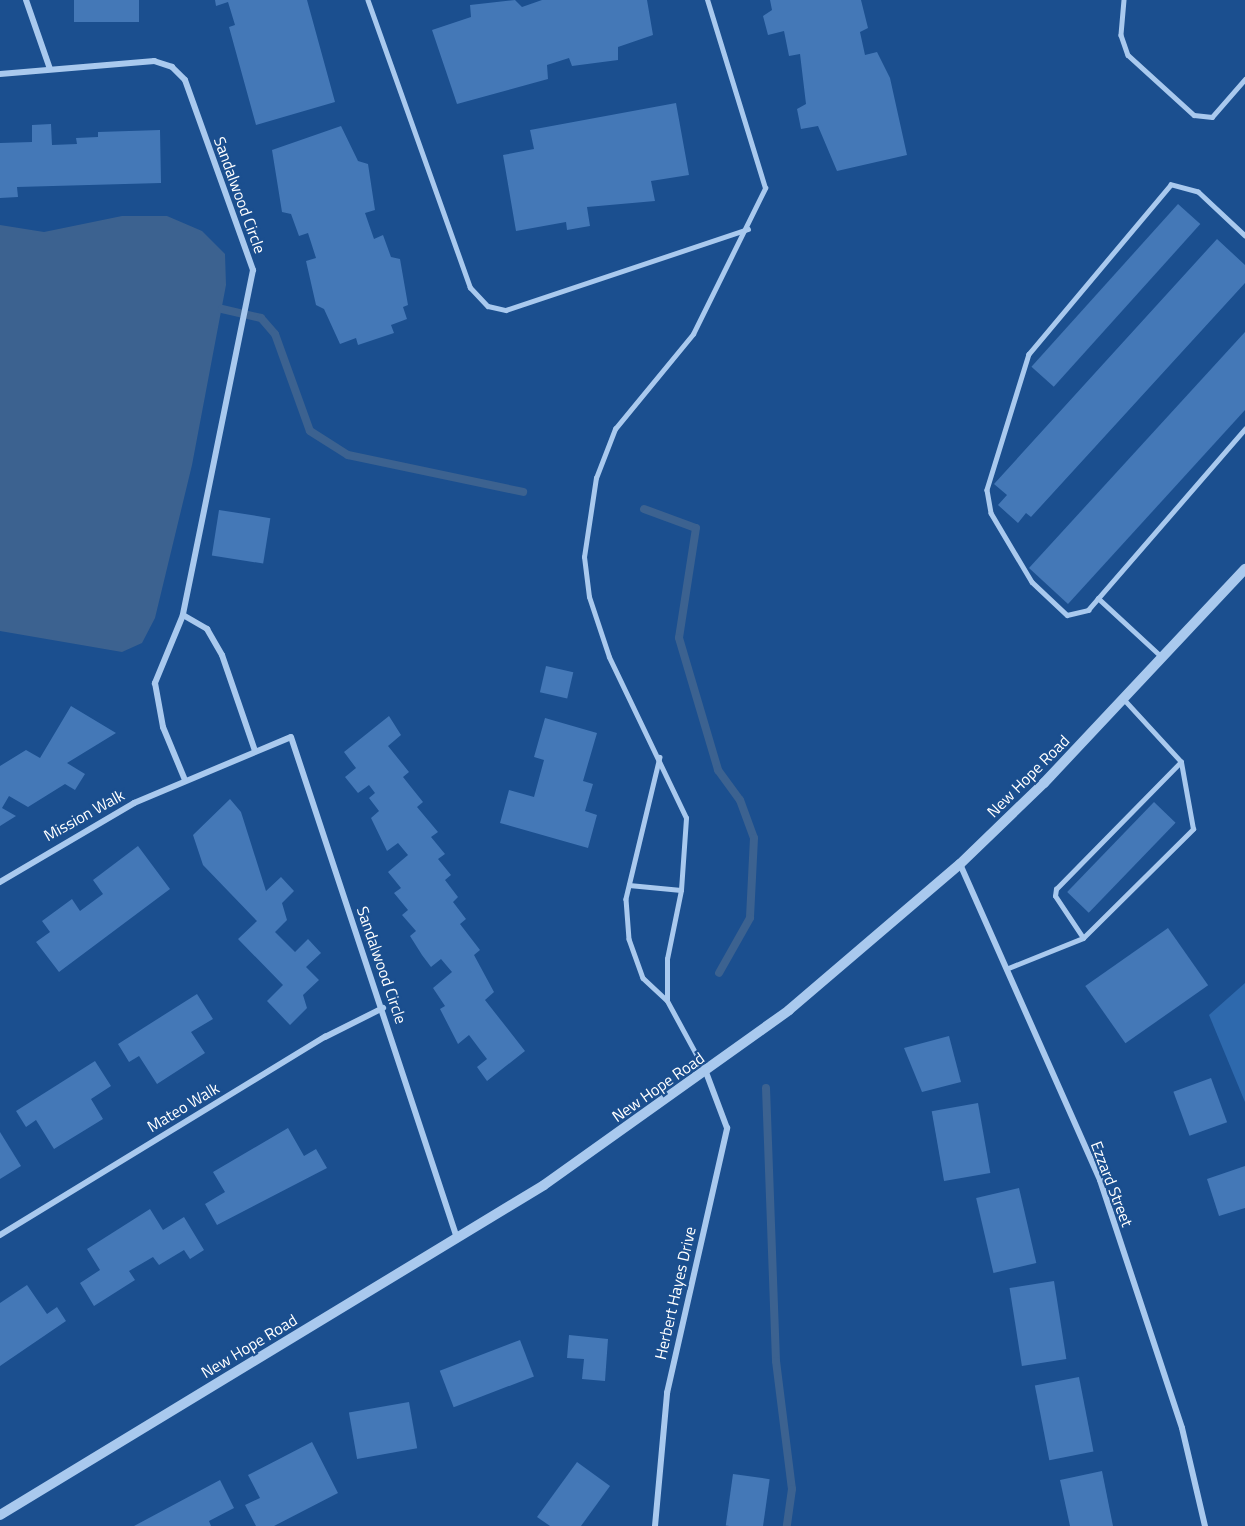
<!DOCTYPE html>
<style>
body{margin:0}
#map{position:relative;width:1245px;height:1526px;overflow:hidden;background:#1b4f8f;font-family:"Titillium Web",sans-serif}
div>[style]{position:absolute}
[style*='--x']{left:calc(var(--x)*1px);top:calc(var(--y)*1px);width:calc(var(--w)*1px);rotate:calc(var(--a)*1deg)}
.green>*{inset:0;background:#2e69ad}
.water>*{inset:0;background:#3c6290}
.stream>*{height:8px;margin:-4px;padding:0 4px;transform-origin:4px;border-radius:4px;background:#3c6290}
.building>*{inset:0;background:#4478b7;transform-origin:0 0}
.service>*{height:4.5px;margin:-2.25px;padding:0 2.25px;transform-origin:2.25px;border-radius:2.25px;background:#a9c9ee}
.minor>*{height:6px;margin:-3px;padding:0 3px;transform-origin:3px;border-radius:3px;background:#a9c9ee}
.tertiary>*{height:10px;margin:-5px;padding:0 5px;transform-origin:5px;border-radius:5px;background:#a9c9ee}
span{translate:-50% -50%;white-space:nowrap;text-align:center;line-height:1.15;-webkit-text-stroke:4.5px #1b4f8f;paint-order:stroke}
.street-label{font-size:16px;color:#fff}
</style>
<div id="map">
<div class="green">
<div style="clip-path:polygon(1245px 983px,1245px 1102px,1209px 1015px)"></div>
</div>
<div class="water">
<div style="clip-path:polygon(122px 216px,167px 216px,202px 231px,225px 254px,226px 285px,192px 465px,155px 618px,142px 643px,122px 652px,0 631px,0 225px,44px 232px)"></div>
</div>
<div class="stream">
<div style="--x:222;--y:309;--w:40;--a:13"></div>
<div style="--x:261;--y:318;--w:21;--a:49"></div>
<div style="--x:275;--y:334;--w:103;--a:70.2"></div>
<div style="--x:310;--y:431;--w:45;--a:32.3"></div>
<div style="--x:348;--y:455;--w:179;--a:11.9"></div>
<div style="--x:644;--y:509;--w:55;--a:20.1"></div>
<div style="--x:696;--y:528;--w:111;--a:98.8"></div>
<div style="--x:679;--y:638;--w:138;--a:73.5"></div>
<div style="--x:718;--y:770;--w:37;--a:54"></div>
<div style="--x:740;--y:800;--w:40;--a:69.8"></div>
<div style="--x:754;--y:838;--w:80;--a:92.9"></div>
<div style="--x:750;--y:918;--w:63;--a:119.4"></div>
<div style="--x:766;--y:1088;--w:273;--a:87.9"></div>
<div style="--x:776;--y:1361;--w:129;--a:82.9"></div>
<div style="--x:792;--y:1489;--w:37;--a:98"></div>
</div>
<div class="building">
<div style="left:74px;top:0;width:65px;height:22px"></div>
<div style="clip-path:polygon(215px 0,307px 0,335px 102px,256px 125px,229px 27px,235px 25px,228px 2px,216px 6px)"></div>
<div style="clip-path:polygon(515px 0,522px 7px,542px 0,647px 0,653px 35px,618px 47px,618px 60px,572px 66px,569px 58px,547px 65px,548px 79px,457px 104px,432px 30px,471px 17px,470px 5px)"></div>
<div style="clip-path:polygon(770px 0,861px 0,868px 28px,860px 32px,865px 55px,877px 52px,890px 78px,907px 155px,837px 171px,818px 126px,801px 129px,797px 109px,806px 104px,800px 54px,789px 56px,784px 31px,768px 35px,763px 16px,772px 10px)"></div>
<div style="clip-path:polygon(676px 103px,689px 175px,651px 181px,655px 201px,587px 207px,590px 226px,567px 230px,566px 222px,516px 231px,503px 155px,534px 149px,530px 130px)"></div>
<div style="clip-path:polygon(51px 124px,52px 145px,77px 144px,76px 138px,98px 137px,98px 132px,160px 130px,161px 183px,17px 187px,18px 197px,0 198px,0 143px,32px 142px,32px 125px)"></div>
<div style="clip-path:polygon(341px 126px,358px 161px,368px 164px,375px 210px,365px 213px,374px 239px,383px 235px,391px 257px,400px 259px,408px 305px,403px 307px,407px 319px,391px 325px,394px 333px,358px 345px,356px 338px,340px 344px,324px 309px,316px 305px,306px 261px,316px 258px,308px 233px,299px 236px,291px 214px,282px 212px,272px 150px)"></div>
<div style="left:1178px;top:204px;width:30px;height:219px;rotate:42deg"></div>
<div style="clip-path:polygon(1217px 239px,1245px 265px,1245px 283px,1031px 517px,1026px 513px,1018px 523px,998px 505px,1007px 495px,994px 484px)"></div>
<div style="clip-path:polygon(1245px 332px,1245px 410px,1068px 604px,1029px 568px)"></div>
<div style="left:219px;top:510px;width:52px;height:46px;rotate:9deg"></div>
<div style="left:546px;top:666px;width:28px;height:27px;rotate:13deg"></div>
<div style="clip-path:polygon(71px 706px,116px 733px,67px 763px,85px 774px,75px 790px,65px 784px,28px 807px,9px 796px,2px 808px,16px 816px,0 826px,0 766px,26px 750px,40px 758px)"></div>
<div style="clip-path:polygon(389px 716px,401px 735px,388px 746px,409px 772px,403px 777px,423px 802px,417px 807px,438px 832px,431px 837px,445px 854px,438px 859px,451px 875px,445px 880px,458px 897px,453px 902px,466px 919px,460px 924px,480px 950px,474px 955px,494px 992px,485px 1000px,525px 1051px,487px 1081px,477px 1067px,487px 1059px,469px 1035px,458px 1044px,440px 1009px,445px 1006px,433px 988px,452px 972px,441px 959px,431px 967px,422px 955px,410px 936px,416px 931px,402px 915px,408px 910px,394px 893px,401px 888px,388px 872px,408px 855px,398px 843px,387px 851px,371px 818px,379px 811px,369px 798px,375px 793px,369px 785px,358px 793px,345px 777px,356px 768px,344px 752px)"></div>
<div style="clip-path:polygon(545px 718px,597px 733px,583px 781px,593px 784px,585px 811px,597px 815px,588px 848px,500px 823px,509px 790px,534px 797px,544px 760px,534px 757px)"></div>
<div style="clip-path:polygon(230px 799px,241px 812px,266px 891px,281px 877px,294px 891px,282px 903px,287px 920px,275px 932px,295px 952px,308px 939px,321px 953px,306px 967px,319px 980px,303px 995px,307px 1008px,290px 1025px,267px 1001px,283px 985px,238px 939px,257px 921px,203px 865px,193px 835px)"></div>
<div style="left:1154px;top:802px;width:30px;height:125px;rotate:44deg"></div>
<div style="clip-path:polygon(138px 846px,170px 889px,59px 972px,36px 942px,50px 932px,42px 921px,72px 899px,80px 911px,103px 894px,93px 880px)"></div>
<div style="left:1168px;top:928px;width:70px;height:101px;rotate:55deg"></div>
<div style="clip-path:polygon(197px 994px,213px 1019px,191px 1032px,205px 1053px,157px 1084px,139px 1056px,129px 1062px,118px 1044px)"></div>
<div style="clip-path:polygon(949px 1036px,961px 1082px,922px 1092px,904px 1048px)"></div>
<div style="clip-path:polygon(95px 1061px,111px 1086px,91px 1099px,103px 1119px,54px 1149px,36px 1120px,26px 1127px,16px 1111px)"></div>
<div style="left:1211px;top:1078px;width:47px;height:40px;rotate:70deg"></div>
<div style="left:978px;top:1103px;width:71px;height:47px;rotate:80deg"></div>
<div style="clip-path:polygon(288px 1128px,304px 1156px,316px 1149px,327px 1168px,217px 1225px,205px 1204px,225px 1192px,213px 1172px)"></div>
<div style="clip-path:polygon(0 1132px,21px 1166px,0 1179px)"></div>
<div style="clip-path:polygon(1245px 1166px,1245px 1208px,1219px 1216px,1207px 1179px)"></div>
<div style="left:1019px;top:1188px;width:77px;height:44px;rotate:77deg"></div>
<div style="clip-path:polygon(150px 1209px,163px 1230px,184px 1217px,204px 1250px,190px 1259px,184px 1250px,159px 1265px,153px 1257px,129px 1271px,135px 1280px,94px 1306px,80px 1283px,100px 1270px,87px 1249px)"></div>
<div style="left:1054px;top:1281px;width:79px;height:45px;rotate:81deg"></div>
<div style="clip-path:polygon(27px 1285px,47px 1314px,57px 1307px,66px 1321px,0 1366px,0 1303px)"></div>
<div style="clip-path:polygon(569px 1335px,608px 1339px,605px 1381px,582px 1379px,584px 1359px,567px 1358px)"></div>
<div style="left:520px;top:1340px;width:39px;height:86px;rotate:69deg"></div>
<div style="left:1079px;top:1377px;width:76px;height:45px;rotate:79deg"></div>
<div style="left:409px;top:1402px;width:47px;height:61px;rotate:80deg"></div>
<div style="clip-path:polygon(312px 1442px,338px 1493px,274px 1526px,256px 1526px,245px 1505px,260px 1498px,248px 1475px)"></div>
<div style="clip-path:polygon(577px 1462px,610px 1486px,581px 1526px,550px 1526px,537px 1517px)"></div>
<div style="clip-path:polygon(1102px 1471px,1113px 1526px,1070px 1526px,1060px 1480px)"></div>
<div style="left:733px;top:1474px;width:37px;height:52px;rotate:8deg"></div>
<div style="clip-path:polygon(220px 1480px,234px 1508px,209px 1521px,211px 1526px,134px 1526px)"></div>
</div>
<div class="service">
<div style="--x:368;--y:0;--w:305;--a:70.4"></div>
<div style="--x:470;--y:287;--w:26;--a:47"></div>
<div style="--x:488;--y:306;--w:18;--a:13"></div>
<div style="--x:506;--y:310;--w:255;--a:-18.5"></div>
<div style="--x:1124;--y:0;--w:35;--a:95"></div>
<div style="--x:1121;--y:35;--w:21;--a:71"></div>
<div style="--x:1128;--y:55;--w:89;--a:42.3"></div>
<div style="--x:1194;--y:115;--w:18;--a:6"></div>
<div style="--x:1212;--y:117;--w:50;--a:-49"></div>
<div style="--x:1245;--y:236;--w:64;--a:-136.9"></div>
<div style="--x:1198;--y:192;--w:28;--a:-165"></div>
<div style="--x:1171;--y:185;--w:221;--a:130"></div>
<div style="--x:1029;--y:354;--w:142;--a:107.2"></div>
<div style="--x:987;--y:490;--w:23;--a:80"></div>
<div style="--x:991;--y:513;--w:80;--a:59.3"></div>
<div style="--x:1032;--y:582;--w:48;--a:43.3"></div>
<div style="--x:1067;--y:615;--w:22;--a:-13"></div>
<div style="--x:1088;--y:610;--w:240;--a:-49.1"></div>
<div style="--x:1098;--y:598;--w:87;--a:42.7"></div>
<div style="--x:660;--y:757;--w:146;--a:103.5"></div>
<div style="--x:626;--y:899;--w:40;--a:85.7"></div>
<div style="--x:629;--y:939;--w:41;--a:70.3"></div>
<div style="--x:643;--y:978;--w:33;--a:43"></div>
<div style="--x:667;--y:1000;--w:80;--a:61.5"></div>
<div style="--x:629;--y:885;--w:52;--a:5.5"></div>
<div style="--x:1083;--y:938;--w:50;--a:-123.7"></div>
<div style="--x:1055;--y:896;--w:7;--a:-82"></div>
<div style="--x:1056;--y:889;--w:178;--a:-45.5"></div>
<div style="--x:1006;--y:969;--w:83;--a:-21.9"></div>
<div style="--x:1083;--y:938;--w:155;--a:-44.7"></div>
<div style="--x:1193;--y:829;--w:68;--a:-100.2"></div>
<div style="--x:1181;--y:762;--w:86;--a:-132.6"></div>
<div style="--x:667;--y:1000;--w:41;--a:-90"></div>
<div style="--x:667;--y:959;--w:70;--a:-78.5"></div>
<div style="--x:681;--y:890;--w:72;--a:-86"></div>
<div style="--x:686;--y:818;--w:178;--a:-115.6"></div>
<div style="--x:609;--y:657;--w:63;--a:-108.4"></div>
<div style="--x:589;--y:597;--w:40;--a:-97.1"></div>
<div style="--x:584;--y:557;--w:80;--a:-81.4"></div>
<div style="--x:596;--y:478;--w:53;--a:-68.8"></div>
<div style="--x:615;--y:429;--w:123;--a:-50.6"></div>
<div style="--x:693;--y:334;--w:163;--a:-63.7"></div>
<div style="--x:765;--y:188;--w:197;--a:-107.1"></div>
</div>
<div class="minor">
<div style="--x:26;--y:0;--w:73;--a:70.8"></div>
<div style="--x:0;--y:74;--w:155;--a:-4.8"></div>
<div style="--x:154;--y:61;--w:19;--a:18"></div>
<div style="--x:172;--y:67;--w:18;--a:45"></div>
<div style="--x:185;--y:80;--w:202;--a:70.3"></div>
<div style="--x:253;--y:270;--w:352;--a:101.5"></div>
<div style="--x:183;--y:615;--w:74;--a:112.4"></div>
<div style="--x:155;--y:683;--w:45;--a:79.7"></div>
<div style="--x:163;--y:727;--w:57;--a:67.5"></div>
<div style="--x:183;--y:615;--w:28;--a:30"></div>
<div style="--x:207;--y:629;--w:30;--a:60"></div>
<div style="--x:222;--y:655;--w:102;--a:71"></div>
<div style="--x:960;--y:864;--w:346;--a:66.1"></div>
<div style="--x:1100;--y:1180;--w:261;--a:71.7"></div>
<div style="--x:1182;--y:1428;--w:101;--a:76.8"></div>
<div style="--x:0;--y:882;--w:156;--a:-30.5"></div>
<div style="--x:134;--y:803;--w:170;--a:-22.8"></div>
<div style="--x:291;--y:737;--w:528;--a:71.67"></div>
<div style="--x:0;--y:1235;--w:381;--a:-31.4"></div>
<div style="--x:325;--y:1037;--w:65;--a:-26.6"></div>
<div style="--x:655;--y:1526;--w:134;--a:-84.8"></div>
<div style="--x:667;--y:1393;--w:272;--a:-77.2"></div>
<div style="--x:727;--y:1128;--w:60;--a:-110.6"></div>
</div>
<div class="tertiary">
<div style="--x:0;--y:1515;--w:636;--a:-31.24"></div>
<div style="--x:544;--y:1185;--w:301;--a:-35.5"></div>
<div style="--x:789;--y:1010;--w:225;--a:-40.5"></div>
<div style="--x:960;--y:864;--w:117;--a:-44"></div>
<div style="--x:1044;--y:783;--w:294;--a:-46.8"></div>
</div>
<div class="street-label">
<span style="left:240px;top:195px;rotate:70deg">Sandalwood Circle</span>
<span style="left:1028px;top:776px;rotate:-45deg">New Hope Road</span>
<span style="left:84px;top:815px;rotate:-29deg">Mission Walk</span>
<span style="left:382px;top:965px;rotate:71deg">Sandalwood Circle</span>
<span style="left:658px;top:1087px;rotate:-35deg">New Hope Road</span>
<span style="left:183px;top:1107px;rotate:-31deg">Mateo Walk</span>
<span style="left:1112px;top:1184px;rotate:69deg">Ezzard Street</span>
<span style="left:675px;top:1293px;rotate:-77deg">Herbert Hayes Drive</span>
<span style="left:249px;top:1346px;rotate:-31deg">New Hope Road</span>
</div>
</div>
